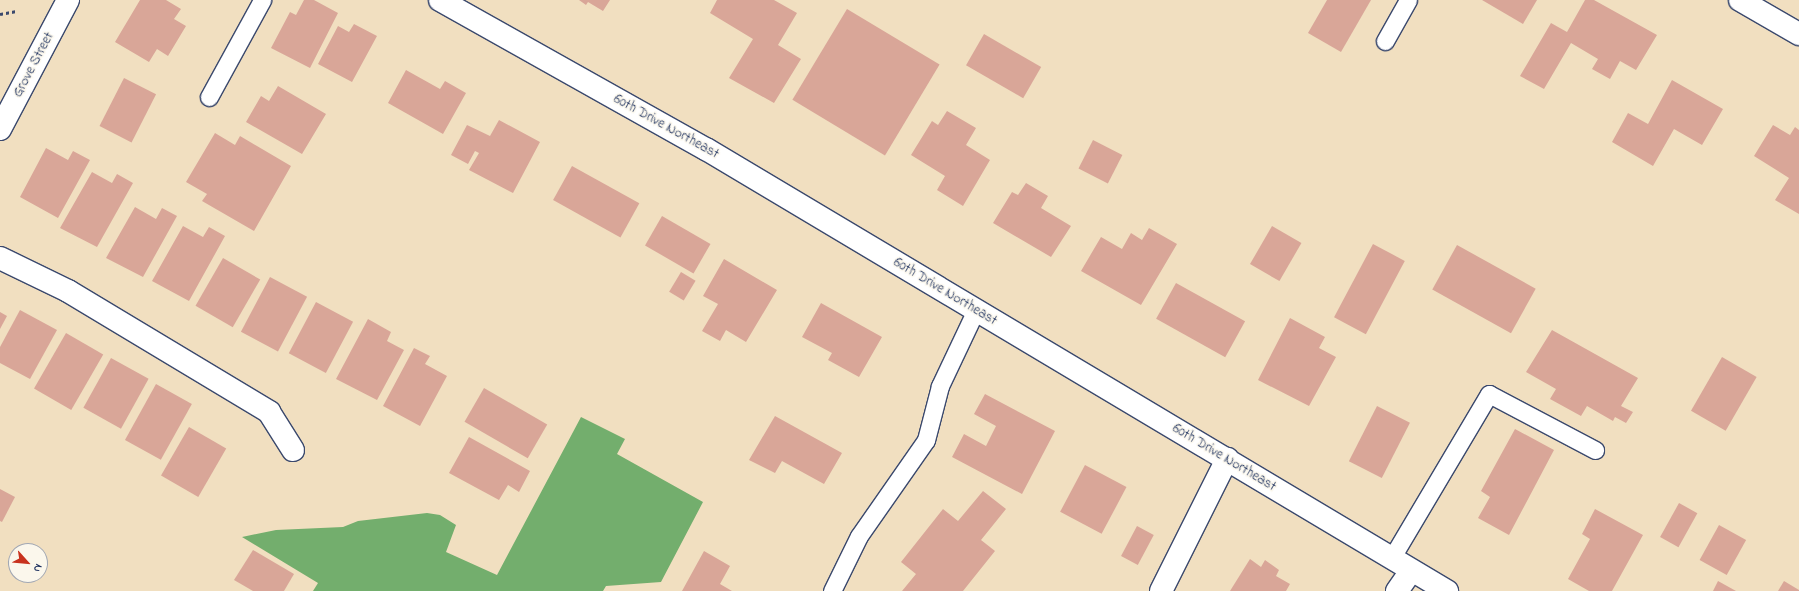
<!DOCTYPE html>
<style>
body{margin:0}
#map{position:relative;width:1799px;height:591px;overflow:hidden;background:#f1dfc0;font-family:"Indie Flower",sans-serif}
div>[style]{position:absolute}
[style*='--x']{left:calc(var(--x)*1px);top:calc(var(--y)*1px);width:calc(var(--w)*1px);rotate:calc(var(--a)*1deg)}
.forest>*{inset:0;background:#73ae6d}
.building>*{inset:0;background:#d9a698;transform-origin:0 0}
.path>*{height:2.5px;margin-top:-1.25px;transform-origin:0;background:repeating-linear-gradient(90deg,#3b496d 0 3px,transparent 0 6px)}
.roads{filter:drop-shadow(1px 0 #3b496d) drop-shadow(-1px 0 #3b496d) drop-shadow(0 1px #3b496d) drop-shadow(0 -1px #3b496d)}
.service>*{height:17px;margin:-8.5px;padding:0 8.5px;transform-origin:8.5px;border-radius:8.5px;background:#fff}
.minor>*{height:22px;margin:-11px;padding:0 11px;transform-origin:11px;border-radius:11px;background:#fff}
.tertiary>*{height:22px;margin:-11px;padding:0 11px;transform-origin:11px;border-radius:11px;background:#fff}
span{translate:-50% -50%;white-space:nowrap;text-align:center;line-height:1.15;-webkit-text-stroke:3px #fbf7ec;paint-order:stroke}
.street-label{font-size:14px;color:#1b2f5e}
.north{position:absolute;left:8px;top:543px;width:40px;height:40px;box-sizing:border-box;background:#fbf7ec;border:1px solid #a1a7b3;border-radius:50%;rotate:117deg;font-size:11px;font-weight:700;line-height:16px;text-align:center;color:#1b2f5e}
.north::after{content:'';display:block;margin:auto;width:14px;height:18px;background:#c8321e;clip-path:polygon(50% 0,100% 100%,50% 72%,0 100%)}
</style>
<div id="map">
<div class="forest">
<div style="clip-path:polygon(581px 417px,625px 439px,617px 454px,703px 502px,661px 582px,606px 586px,603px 591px,313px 591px,318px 583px,242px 537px,276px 530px,343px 527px,358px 521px,427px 513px,440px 515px,456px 525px,446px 552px,497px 575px)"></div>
</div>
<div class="building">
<div style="clip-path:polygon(140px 0,166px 0,181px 9px,174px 19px,186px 26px,168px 56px,157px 49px,149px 62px,115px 42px)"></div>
<div style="clip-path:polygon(304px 0,314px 0,338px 13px,310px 68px,271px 48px,290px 12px,296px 15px)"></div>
<div style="clip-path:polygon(579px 0,610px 0,603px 11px,588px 2px,586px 5px)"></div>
<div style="clip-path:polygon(717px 0,774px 0,797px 13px,778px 45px,801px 59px,774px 103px,729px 78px,753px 39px,710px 13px)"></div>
<div style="clip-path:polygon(1327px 0,1371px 0,1341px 52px,1308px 33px)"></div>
<div style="clip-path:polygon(1482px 0,1537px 0,1523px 24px)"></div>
<div style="clip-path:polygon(1585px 0,1594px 0,1657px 35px,1636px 70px,1620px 61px,1610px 79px,1592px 69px,1598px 59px,1571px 43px,1544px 89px,1520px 76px,1551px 23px,1567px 32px)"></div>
<div style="left:847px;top:9px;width:108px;height:106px;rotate:31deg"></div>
<div style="clip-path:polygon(354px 24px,377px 36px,352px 82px,318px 64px,338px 26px,349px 32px)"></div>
<div style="left:984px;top:34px;width:66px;height:36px;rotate:30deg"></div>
<div style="clip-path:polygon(406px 70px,440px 89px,445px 81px,466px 93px,443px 134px,388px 103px)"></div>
<div style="left:124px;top:78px;width:36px;height:54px;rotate:27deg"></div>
<div style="clip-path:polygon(1672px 80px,1723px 109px,1702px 145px,1674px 129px,1653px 166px,1612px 142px,1628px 113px,1648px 124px)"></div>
<div style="clip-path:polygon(278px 86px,326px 114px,302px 154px,246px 122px,261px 96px,269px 101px)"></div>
<div style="clip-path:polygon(947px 111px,976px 128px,966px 145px,990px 160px,963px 206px,937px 190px,945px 176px,911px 155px,932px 121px,938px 125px)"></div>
<div style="clip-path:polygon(499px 120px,540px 142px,513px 193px,469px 170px,479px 153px,475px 151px,468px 164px,451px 155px,467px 125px,490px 136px)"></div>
<div style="clip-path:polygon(1773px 125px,1790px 135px,1795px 127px,1799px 130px,1799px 214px,1775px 200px,1789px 178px,1754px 156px)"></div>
<div style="clip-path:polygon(215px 133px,235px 145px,240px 136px,291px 166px,254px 231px,202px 201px,207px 194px,186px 182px)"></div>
<div style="left:1093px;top:140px;width:33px;height:32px;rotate:27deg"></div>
<div style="clip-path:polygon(46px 148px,68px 160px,73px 151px,90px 160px,58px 218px,20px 197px)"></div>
<div style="left:572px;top:166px;width:77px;height:39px;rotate:29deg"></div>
<div style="clip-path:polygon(92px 172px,112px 183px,117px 174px,133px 183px,97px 247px,60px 228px)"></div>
<div style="clip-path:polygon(1026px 183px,1048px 196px,1041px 208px,1071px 226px,1051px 257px,993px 223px,1012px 192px,1018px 195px)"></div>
<div style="clip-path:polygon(135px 207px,156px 219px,162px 208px,177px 216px,143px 277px,106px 258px)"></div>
<div style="left:662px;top:216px;width:56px;height:34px;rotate:30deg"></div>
<div style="clip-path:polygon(183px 226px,203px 237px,209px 227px,225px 236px,189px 301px,152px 281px)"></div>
<div style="left:1272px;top:226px;width:34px;height:44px;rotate:30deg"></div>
<div style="clip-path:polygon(1149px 228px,1177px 244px,1141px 305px,1081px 271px,1101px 237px,1122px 249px,1131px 233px,1142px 240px)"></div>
<div style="left:1373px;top:244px;width:36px;height:83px;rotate:28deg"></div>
<div style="left:1457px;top:245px;width:90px;height:51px;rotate:29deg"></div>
<div style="left:223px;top:258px;width:43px;height:55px;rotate:30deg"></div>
<div style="clip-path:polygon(724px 259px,777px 290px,746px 342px,726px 330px,720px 341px,702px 331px,718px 304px,703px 296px)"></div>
<div style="left:681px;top:272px;width:17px;height:23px;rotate:31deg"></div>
<div style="left:270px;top:277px;width:42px;height:62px;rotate:28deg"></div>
<div style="left:1176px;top:283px;width:79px;height:41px;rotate:29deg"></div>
<div style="left:316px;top:302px;width:42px;height:58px;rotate:28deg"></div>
<div style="clip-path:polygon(821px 303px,882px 337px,859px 377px,828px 360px,832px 353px,802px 337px)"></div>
<div style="clip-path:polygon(20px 310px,57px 330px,30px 379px,0 363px,0 347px)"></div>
<div style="clip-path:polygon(0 312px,7px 316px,0 329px)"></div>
<div style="clip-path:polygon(1290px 318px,1325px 337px,1319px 348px,1336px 357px,1309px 406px,1258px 380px)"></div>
<div style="clip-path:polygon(368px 319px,391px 332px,387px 341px,404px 350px,377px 400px,336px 379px)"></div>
<div style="clip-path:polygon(1552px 330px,1638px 378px,1621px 406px,1633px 412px,1626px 423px,1615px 417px,1613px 421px,1587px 406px,1581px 416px,1550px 399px,1556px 389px,1526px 372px)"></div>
<div style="left:66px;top:333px;width:43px;height:64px;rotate:30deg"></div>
<div style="clip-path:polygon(414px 348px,430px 356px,425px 364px,447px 376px,420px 426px,383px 406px)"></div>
<div style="left:1722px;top:357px;width:40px;height:62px;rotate:30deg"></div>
<div style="left:111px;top:358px;width:43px;height:57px;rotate:29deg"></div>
<div style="left:156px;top:384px;width:41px;height:64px;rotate:29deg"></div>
<div style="left:484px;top:388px;width:73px;height:39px;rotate:30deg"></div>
<div style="clip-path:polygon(985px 394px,1055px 431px,1022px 494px,952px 457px,964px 434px,986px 446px,996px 426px,974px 414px)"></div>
<div style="left:1377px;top:406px;width:37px;height:62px;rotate:27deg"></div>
<div style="clip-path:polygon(775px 416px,842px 453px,824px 484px,782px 461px,775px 473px,749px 460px)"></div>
<div style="left:189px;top:427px;width:43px;height:56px;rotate:30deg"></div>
<div style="clip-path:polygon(1515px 429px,1554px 450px,1509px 535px,1478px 518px,1490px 497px,1481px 491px)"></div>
<div style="clip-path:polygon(469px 437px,530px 471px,519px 492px,508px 485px,499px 500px,449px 473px)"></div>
<div style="left:1085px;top:465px;width:47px;height:53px;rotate:28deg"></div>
<div style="clip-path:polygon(0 489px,15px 497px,2px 522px,0 521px)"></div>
<div style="clip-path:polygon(983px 491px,1006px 509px,981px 540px,995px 551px,963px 591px,902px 591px,916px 574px,901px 562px,943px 509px,958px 521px)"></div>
<div style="left:1679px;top:503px;width:21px;height:39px;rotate:29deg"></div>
<div style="clip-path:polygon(1595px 509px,1643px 535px,1612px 591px,1589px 591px,1568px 579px,1590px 539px,1582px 534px)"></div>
<div style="left:1719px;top:525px;width:31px;height:40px;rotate:29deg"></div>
<div style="left:1137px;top:526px;width:19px;height:34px;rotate:28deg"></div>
<div style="clip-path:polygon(253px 550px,294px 574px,284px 591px,253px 591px,234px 580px)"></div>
<div style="clip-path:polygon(704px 551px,730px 566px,720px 584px,732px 591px,682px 591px)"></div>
<div style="clip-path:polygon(1250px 559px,1261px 567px,1265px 560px,1279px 570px,1276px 576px,1290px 584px,1286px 591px,1230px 591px)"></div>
<div style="clip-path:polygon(1718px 581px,1736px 591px,1713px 591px)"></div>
<div style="clip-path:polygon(1784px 581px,1799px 590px,1799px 591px,1778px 591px)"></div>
</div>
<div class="path">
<div style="--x:0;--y:14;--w:17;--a:-10"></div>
</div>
<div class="roads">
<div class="service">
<div style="--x:1385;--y:41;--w:47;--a:-60.7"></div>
<div style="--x:209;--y:97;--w:111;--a:-61.3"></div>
<div style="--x:1391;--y:559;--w:192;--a:-59.3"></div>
<div style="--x:1489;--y:394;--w:120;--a:27.8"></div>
<div style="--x:832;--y:591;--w:61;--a:-63.9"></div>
<div style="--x:859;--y:536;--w:117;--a:-55.1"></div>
<div style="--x:926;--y:440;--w:56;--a:-75.5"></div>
<div style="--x:940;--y:386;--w:84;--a:-64.7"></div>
</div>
<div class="minor">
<div style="--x:440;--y:0;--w:305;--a:29.3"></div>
<div style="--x:706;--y:149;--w:863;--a:30.82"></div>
<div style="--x:1740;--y:0;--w:68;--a:30"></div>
<div style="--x:0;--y:258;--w:76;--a:25.9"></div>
<div style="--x:68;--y:291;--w:235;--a:31"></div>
<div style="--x:269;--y:412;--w:45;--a:57.7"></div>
<div style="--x:1161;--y:591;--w:148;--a:-63.4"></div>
<div style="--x:1397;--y:591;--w:24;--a:-55"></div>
</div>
<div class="tertiary">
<div style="--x:0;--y:129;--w:146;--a:-62.2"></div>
</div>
</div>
<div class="street-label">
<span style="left:34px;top:65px;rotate:-62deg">Grove Street</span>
<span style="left:666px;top:127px;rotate:29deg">60th Drive Northeast</span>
<span style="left:945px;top:292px;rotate:31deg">60th Drive Northeast</span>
<span style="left:1224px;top:458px;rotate:31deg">60th Drive Northeast</span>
</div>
<div class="north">N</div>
</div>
